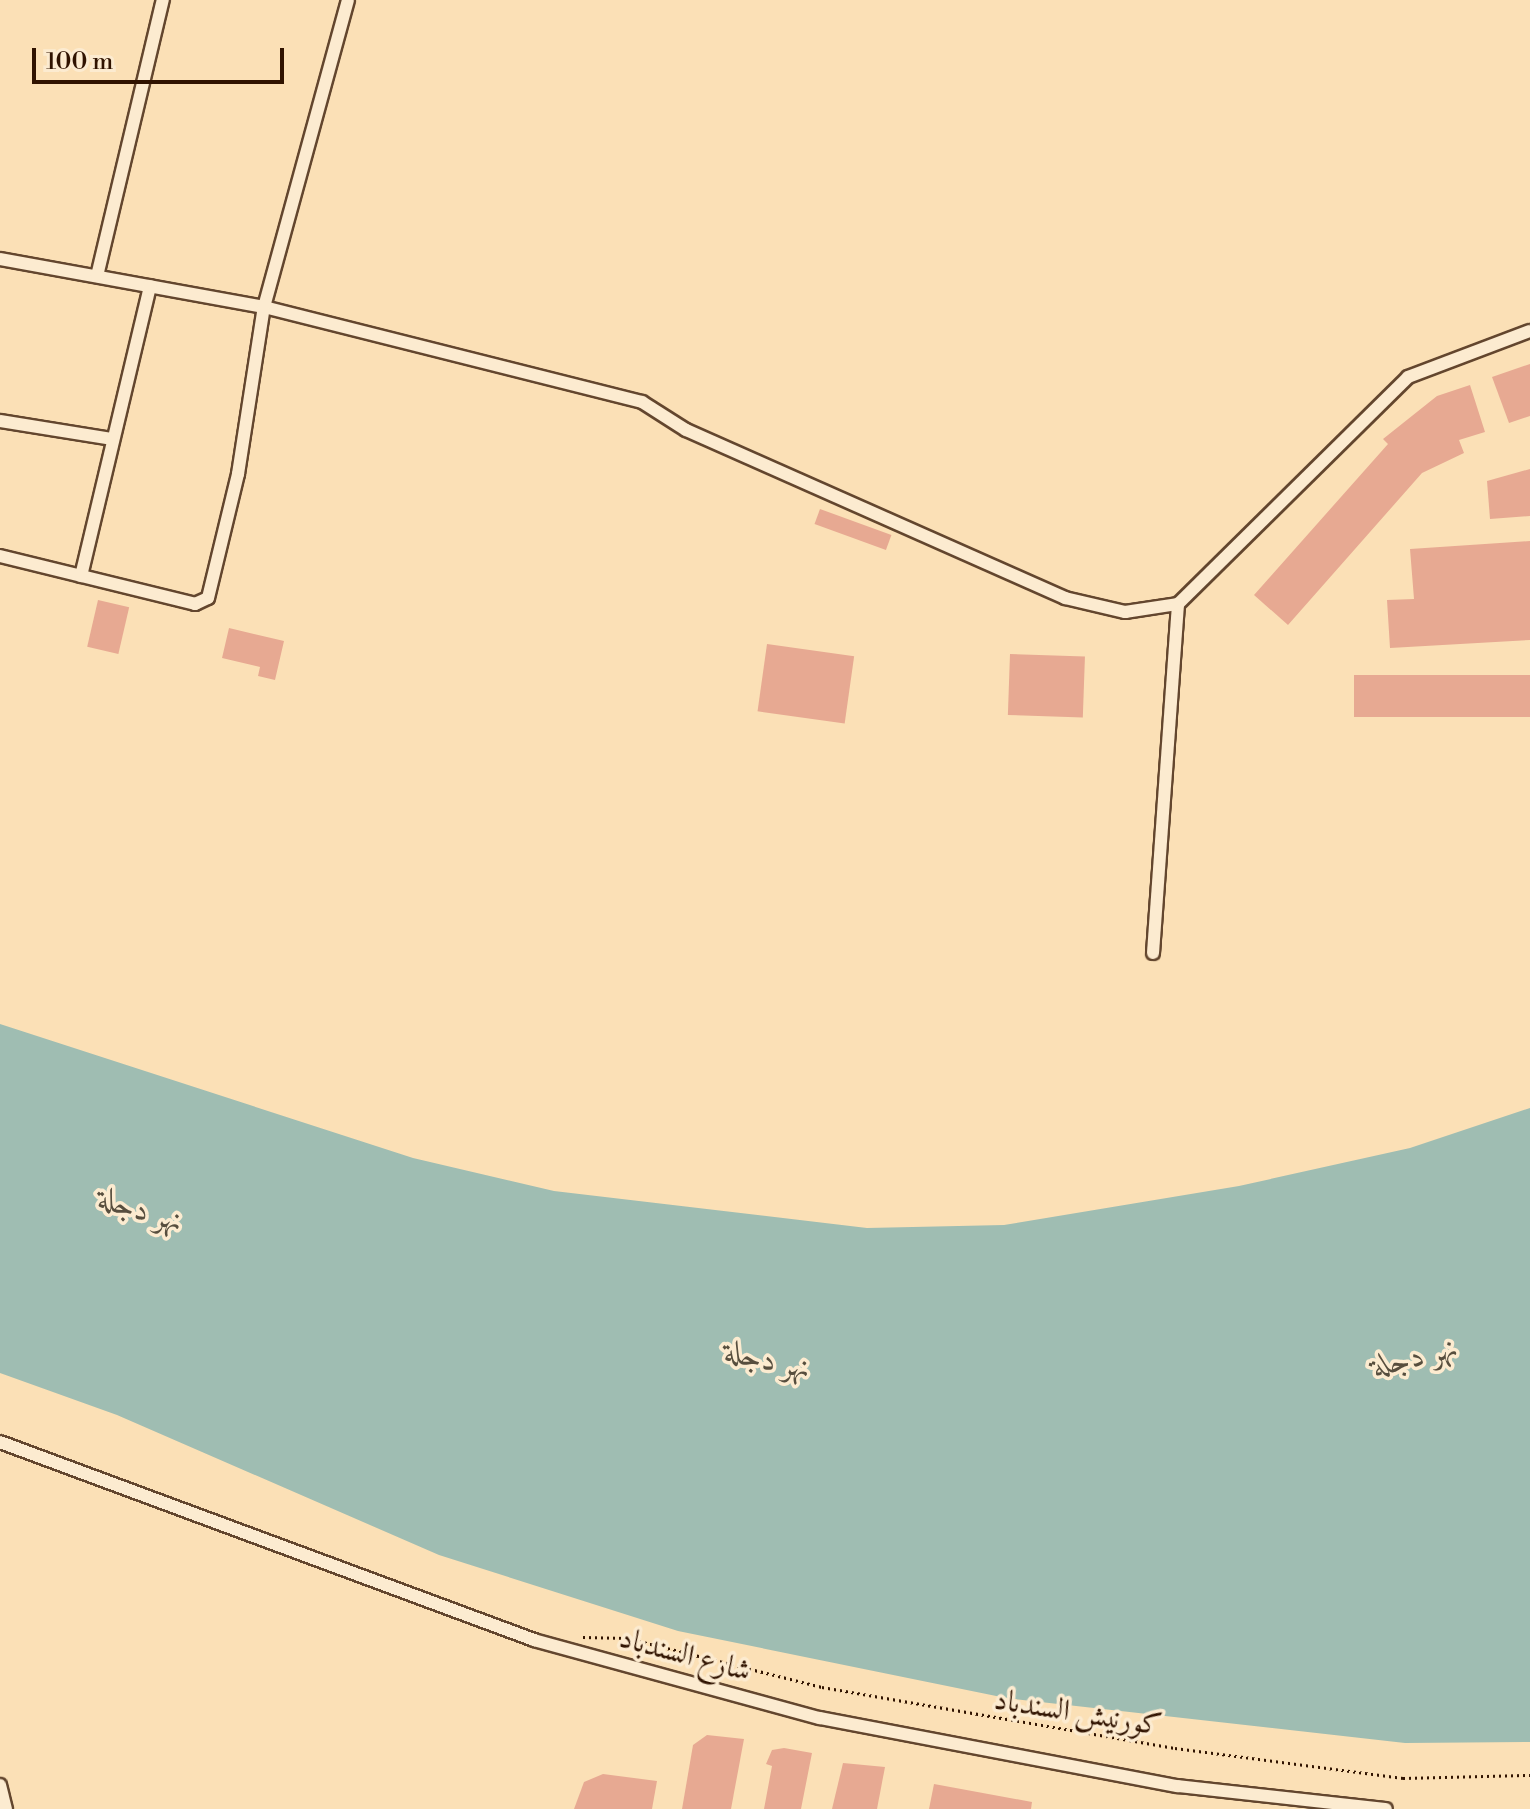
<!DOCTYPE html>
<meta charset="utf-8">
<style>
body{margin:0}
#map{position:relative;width:1530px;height:1809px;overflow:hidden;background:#fbe0b6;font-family:"Libre Bodoni",Amiri,serif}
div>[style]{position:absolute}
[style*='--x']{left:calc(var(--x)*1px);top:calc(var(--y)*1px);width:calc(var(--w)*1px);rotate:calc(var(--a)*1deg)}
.water>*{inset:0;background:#9fbdb2}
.building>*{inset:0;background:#e7a992;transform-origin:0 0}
.path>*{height:3px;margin-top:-1.5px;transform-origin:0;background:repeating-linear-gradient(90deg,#301300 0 2px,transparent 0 6px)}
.roads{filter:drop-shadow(2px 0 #63462e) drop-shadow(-2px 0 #63462e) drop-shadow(0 2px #63462e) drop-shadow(0 -2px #63462e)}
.minor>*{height:12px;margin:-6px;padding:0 6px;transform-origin:6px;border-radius:6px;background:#fcebd0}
span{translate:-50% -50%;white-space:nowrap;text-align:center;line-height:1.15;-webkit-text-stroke:7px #fcebd0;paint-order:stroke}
.street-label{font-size:30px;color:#301300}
.water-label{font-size:32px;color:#574e3e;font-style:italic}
.scale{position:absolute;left:32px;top:48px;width:252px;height:36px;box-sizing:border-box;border:4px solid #301300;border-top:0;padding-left:10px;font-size:24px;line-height:28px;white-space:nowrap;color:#301300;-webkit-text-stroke:6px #fcebd0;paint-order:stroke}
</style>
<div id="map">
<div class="water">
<div style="clip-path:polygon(0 1024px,413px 1158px,554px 1191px,867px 1228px,1004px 1225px,1239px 1186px,1410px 1148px,1530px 1108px,1530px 1742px,1405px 1743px,1006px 1698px,678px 1631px,439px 1555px,117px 1415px,0 1373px)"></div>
</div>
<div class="building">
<div style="clip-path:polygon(1530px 364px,1530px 416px,1509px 423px,1492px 377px)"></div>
<div style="clip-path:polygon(1470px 385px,1485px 432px,1459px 440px,1464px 453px,1422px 473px,1288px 625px,1254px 595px,1388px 444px,1383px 439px,1437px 396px)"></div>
<div style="clip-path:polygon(1530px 469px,1530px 516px,1490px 519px,1487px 481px)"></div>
<div style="left:820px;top:509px;width:76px;height:16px;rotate:20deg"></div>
<div style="clip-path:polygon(1530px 541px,1530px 640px,1390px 648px,1387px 600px,1414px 599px,1410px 549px)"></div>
<div style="left:98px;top:600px;width:32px;height:48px;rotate:13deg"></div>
<div style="clip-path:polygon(229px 628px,284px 641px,275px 680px,258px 676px,260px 667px,222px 658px)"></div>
<div style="left:767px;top:644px;width:88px;height:68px;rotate:8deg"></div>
<div style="left:1010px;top:654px;width:75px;height:61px;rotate:2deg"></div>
<div style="left:1530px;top:675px;width:42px;height:176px;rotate:90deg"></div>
<div style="clip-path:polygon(707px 1735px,744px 1739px,731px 1809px,682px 1809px,693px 1745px)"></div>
<div style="clip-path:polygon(784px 1748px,812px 1753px,801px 1809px,764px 1809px,772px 1766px,766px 1764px,772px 1750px)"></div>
<div style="clip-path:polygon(843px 1763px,885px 1767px,877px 1809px,832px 1809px)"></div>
<div style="clip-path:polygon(603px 1774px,657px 1781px,652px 1809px,574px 1809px,584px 1782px)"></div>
<div style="clip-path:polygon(934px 1784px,1032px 1802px,1031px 1809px,929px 1809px)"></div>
</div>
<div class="path">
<div style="--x:583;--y:1637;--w:44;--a:1.3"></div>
<div style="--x:627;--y:1638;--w:201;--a:14.1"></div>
<div style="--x:822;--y:1687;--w:358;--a:9.8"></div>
<div style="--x:1175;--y:1748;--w:230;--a:7.5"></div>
<div style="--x:1403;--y:1778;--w:127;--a:-1.4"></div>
</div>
<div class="roads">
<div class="minor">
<div style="--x:0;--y:259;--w:268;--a:10.3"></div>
<div style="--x:264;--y:307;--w:390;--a:14.1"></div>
<div style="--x:642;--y:402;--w:52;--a:32.5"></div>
<div style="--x:686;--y:430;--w:415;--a:23.9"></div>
<div style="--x:1065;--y:598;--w:62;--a:13.1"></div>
<div style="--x:1125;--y:612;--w:54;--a:-8.6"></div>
<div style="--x:1178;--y:604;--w:323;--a:-44.6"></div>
<div style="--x:1408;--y:377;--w:130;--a:-20.7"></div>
<div style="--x:97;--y:276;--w:284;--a:-76.6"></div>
<div style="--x:0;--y:421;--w:113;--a:9.1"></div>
<div style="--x:0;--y:556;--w:201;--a:13.8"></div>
<div style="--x:195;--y:604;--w:14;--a:-25"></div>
<div style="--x:208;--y:598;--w:128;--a:-76.4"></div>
<div style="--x:238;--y:474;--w:169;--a:-81.2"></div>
<div style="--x:264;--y:307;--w:318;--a:-74.7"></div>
<div style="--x:81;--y:576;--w:298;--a:-76.6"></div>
<div style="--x:1153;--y:953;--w:350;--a:-85.9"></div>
<div style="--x:0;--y:1442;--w:570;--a:20.34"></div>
<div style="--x:534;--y:1640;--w:296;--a:15.3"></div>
<div style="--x:820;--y:1718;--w:364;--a:10.8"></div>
<div style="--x:1178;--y:1786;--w:209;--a:6.3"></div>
<div style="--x:0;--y:1785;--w:25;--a:76"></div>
</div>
</div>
<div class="street-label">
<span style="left:685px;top:1655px;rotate:15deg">شارع السندباد</span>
<span style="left:1078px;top:1713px;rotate:9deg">كورنيش السندباد</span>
</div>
<div class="water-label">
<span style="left:141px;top:1210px;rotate:17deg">نهر دجلة</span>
<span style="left:1415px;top:1357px;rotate:-14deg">نهر دجلة</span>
<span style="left:768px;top:1360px;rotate:12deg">نهر دجلة</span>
</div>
<div class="scale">100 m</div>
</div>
